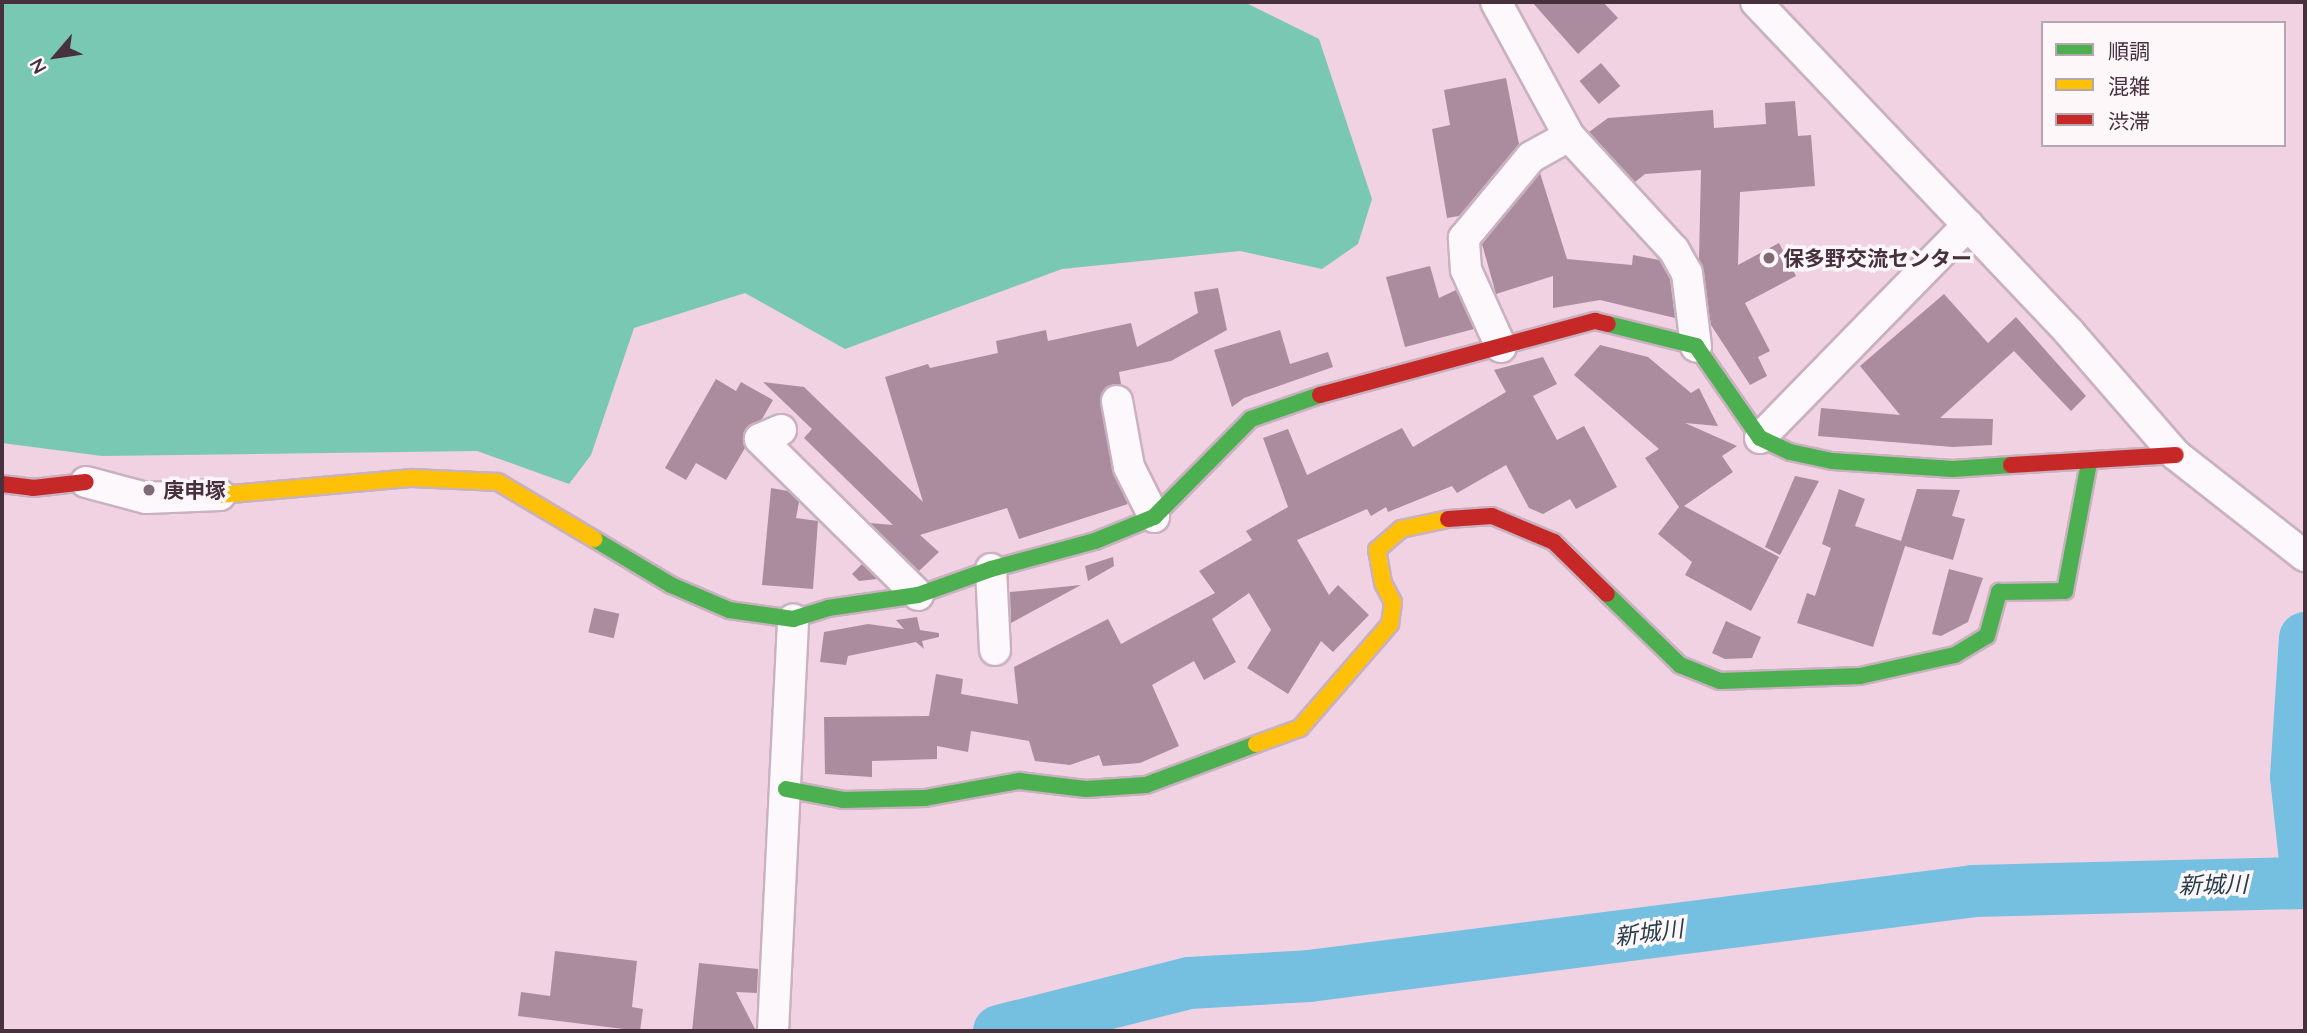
<!DOCTYPE html>
<meta charset="utf-8">
<style>
body{margin:0}
#map{position:relative;width:2307px;height:1033px;overflow:hidden;background:#f0d2e3;font-family:Quicksand,"Noto Sans JP",sans-serif}
div>[style]{position:absolute}
[style*='--x']{left:calc(var(--x)*1px);top:calc(var(--y)*1px);width:calc(var(--w)*1px);rotate:calc(var(--a)*1deg)}
.forest>*{inset:0;background:#79c8b3}
.river>*{height:52px;margin:-26px;padding:0 26px;transform-origin:26px;border-radius:26px;background:#75bfe0}
.building>*{inset:0;background:#ab8c9f;transform-origin:0 0}
.roads{filter:drop-shadow(2px 0 #c9b1bf) drop-shadow(-2px 0 #c9b1bf) drop-shadow(0 2px #c9b1bf) drop-shadow(0 -2px #c9b1bf)}
.street>*{height:30px;margin:-15px;padding:0 15px;transform-origin:15px;border-radius:15px;background:#fdf8fb}
.fast>*{height:16px;margin:-8px;padding:0 8px;transform-origin:8px;border-radius:8px;background:#4caf50}
.slow>*{height:16px;margin:-8px;padding:0 8px;transform-origin:8px;border-radius:8px;background:#ffc107}
.jam>*{height:16px;margin:-8px;padding:0 8px;transform-origin:8px;border-radius:8px;background:#c62828}
.dots>*{width:19px;height:19px;translate:-50% -50%;box-sizing:border-box;border:4px solid #fdf7fa;border-radius:50%}
span{translate:-50% -50%;white-space:nowrap;text-align:center;line-height:1.15;-webkit-text-stroke:7px #fdf7fa;paint-order:stroke}
.poi-label{font-size:21px;color:#47313d;font-weight:700}
.left{translate:0 -50%;text-align:left}
.water-label{font-size:23px;color:#253e48;font-style:italic}
.frame{position:absolute;inset:0;border:4px solid #47313d;pointer-events:none}
.legend{position:absolute;left:2041px;top:21px;width:245px;height:126px;box-sizing:border-box;background:#fdf7fa;border:2px solid #b4a8ae;margin:0;padding:9px 12px;list-style:none;font-size:21px;color:#47313d}
.legend li{display:flex;align-items:center;gap:14px;height:35px}
.legend b{width:35px;border:2px solid #b4a8ae}
.north{position:absolute;left:21px;top:21px;width:70px;height:70px;-webkit-text-stroke:5px #fdf7fa;paint-order:stroke;rotate:241deg;font-size:19px;font-weight:700;line-height:28px;text-align:center;color:#47313d}
.north::after{content:'';display:block;margin:auto;width:24px;height:32px;background:#47313d;clip-path:polygon(50% 0,100% 100%,50% 72%,0 100%)}
</style>
<div id="map">
<div class="forest">
<div style="clip-path:polygon(2px 2px,1244px 2px,1319px 39px,1372px 199px,1358px 244px,1322px 269px,1240px 251px,1062px 269px,845px 349px,745px 293px,634px 328px,591px 455px,569px 484px,477px 451px,102px 456px,2px 443px)"></div>
</div>
<div class="river">
<div style="--x:2305;--y:638;--w:139;--a:93.7"></div>
<div style="--x:2296;--y:777;--w:83;--a:83.8"></div>
<div style="--x:999;--y:1031;--w:196;--a:-14.2"></div>
<div style="--x:1189;--y:983;--w:120;--a:-3.3"></div>
<div style="--x:1309;--y:976;--w:670;--a:-7.28"></div>
<div style="--x:1974;--y:891;--w:331;--a:-1.4"></div>
</div>
<div class="building">
<div style="clip-path:polygon(1532px 2px,1603px 2px,1618px 18px,1578px 54px)"></div>
<div style="left:1601px;top:63px;width:30px;height:28px;rotate:50deg"></div>
<div style="clip-path:polygon(1506px 78px,1519px 144px,1459px 216px,1447px 218px,1432px 129px,1450px 125px,1444px 90px)"></div>
<div style="clip-path:polygon(1795px 101px,1798px 136px,1811px 135px,1815px 186px,1740px 192px,1738px 265px,1779px 243px,1796px 276px,1745px 303px,1770px 351px,1758px 357px,1767px 376px,1750px 385px,1711px 325px,1699px 259px,1701px 170px,1645px 174px,1635px 182px,1589px 132px,1608px 118px,1713px 110px,1714px 128px,1766px 124px,1765px 103px)"></div>
<div style="clip-path:polygon(1540px 173px,1567px 259px,1632px 265px,1633px 255px,1659px 260px,1670px 279px,1675px 318px,1600px 300px,1553px 308px,1553px 276px,1496px 294px,1482px 244px)"></div>
<div style="clip-path:polygon(1430px 266px,1439px 298px,1456px 290px,1474px 329px,1405px 347px,1386px 277px)"></div>
<div style="clip-path:polygon(1218px 288px,1227px 330px,1171px 361px,1119px 372px,1121px 384px,1106px 387px,1101px 394px,1112px 470px,1128px 504px,1019px 539px,1007px 508px,920px 535px,939px 552px,919px 571px,870px 523px,893px 525px,804px 438px,812px 429px,763px 382px,804px 387px,923px 502px,885px 377px,928px 364px,930px 368px,998px 353px,996px 341px,1046px 330px,1048px 341px,1131px 323px,1137px 347px,1198px 313px,1194px 292px)"></div>
<div style="clip-path:polygon(1944px 294px,1988px 343px,2016px 317px,2086px 396px,2071px 411px,2014px 351px,1940px 418px,1993px 419px,1992px 445px,1953px 447px,1818px 436px,1821px 408px,1900px 415px,1860px 366px)"></div>
<div style="clip-path:polygon(1280px 330px,1290px 364px,1328px 352px,1333px 367px,1244px 398px,1232px 407px,1214px 350px)"></div>
<div style="clip-path:polygon(1600px 345px,1648px 357px,1691px 393px,1699px 388px,1718px 426px,1685px 423px,1737px 446px,1722px 456px,1733px 472px,1684px 506px,1779px 557px,1751px 611px,1685px 575px,1692px 562px,1658px 534px,1679px 507px,1645px 458px,1659px 449px,1574px 375px)"></div>
<div style="clip-path:polygon(1543px 357px,1557px 384px,1533px 396px,1557px 440px,1584px 426px,1617px 487px,1576px 509px,1570px 499px,1543px 514px,1529px 508px,1506px 465px,1457px 493px,1452px 486px,1388px 512px,1386px 507px,1371px 516px,1367px 509px,1297px 540px,1329px 595px,1338px 585px,1369px 615px,1333px 652px,1321px 641px,1288px 694px,1247px 668px,1271px 630px,1249px 593px,1212px 619px,1236px 662px,1204px 680px,1194px 661px,1152px 685px,1179px 746px,1140px 763px,1103px 766px,1099px 755px,1070px 765px,1035px 761px,1029px 741px,971px 731px,968px 752px,937px 746px,937px 759px,872px 761px,872px 777px,825px 774px,824px 717px,929px 716px,936px 674px,963px 679px,961px 694px,1018px 704px,1014px 667px,1108px 619px,1121px 644px,1215px 593px,1199px 571px,1252px 540px,1246px 531px,1288px 507px,1263px 438px,1288px 429px,1307px 475px,1402px 428px,1413px 447px,1506px 392px,1494px 370px)"></div>
<div style="clip-path:polygon(716px 379px,736px 391px,741px 382px,773px 400px,762px 419px,746px 429px,745px 448px,726px 480px,696px 463px,686px 480px,665px 468px)"></div>
<div style="clip-path:polygon(1795px 476px,1819px 481px,1780px 555px,1765px 547px)"></div>
<div style="clip-path:polygon(771px 488px,788px 491px,799px 502px,796px 518px,818px 521px,813px 589px,762px 585px)"></div>
<div style="clip-path:polygon(1839px 489px,1865px 499px,1855px 526px,1901px 541px,1917px 489px,1960px 490px,1952px 516px,1965px 519px,1953px 560px,1905px 546px,1873px 647px,1797px 623px,1807px 593px,1815px 596px,1831px 548px,1822px 544px)"></div>
<div style="clip-path:polygon(1113px 557px,1114px 566px,1088px 581px,1085px 566px)"></div>
<div style="clip-path:polygon(862px 564px,877px 579px,859px 581px,852px 574px)"></div>
<div style="clip-path:polygon(1949px 569px,1983px 578px,1968px 622px,1941px 636px,1932px 634px)"></div>
<div style="clip-path:polygon(1081px 585px,1011px 623px,1010px 592px)"></div>
<div style="left:594px;top:608px;width:26px;height:25px;rotate:13deg"></div>
<div style="clip-path:polygon(917px 617px,920px 630px,939px 633px,939px 637px,922px 641px,924px 649px,916px 642px,848px 656px,846px 665px,820px 662px,824px 632px,868px 624px,904px 629px,896px 620px)"></div>
<div style="clip-path:polygon(1726px 621px,1761px 637px,1752px 658px,1725px 659px,1712px 653px)"></div>
<div style="clip-path:polygon(555px 951px,637px 961px,632px 1007px,643px 1009px,640px 1031px,518px 1016px,521px 992px,550px 996px)"></div>
<div style="clip-path:polygon(699px 963px,758px 969px,757px 993px,736px 992px,756px 1031px,692px 1031px)"></div>
</div>
<div class="roads">
<div class="street">
<div style="--x:1496;--y:2;--w:153;--a:61.4"></div>
<div style="--x:1569;--y:136;--w:155;--a:47.4"></div>
<div style="--x:1674;--y:250;--w:26;--a:61"></div>
<div style="--x:1687;--y:273;--w:74;--a:83"></div>
<div style="--x:1756;--y:2;--w:455;--a:46.5"></div>
<div style="--x:2069;--y:332;--w:163;--a:49"></div>
<div style="--x:2176;--y:455;--w:164;--a:38.1"></div>
<div style="--x:1501;--y:347;--w:85;--a:-114.4"></div>
<div style="--x:1466;--y:270;--w:32;--a:-94"></div>
<div style="--x:1464;--y:238;--w:105;--a:-50.4"></div>
<div style="--x:1531;--y:157;--w:43;--a:-28.9"></div>
<div style="--x:1117;--y:401;--w:67;--a:79.7"></div>
<div style="--x:1129;--y:467;--w:56;--a:63.4"></div>
<div style="--x:781;--y:430;--w:23;--a:157"></div>
<div style="--x:760;--y:439;--w:222;--a:44.6"></div>
<div style="--x:1760;--y:438;--w:298;--a:-45.7"></div>
<div style="--x:86;--y:482;--w:62;--a:14.9"></div>
<div style="--x:146;--y:498;--w:74;--a:-2.3"></div>
<div style="--x:991;--y:569;--w:81;--a:87.2"></div>
<div style="--x:773;--y:1031;--w:412;--a:-87.2"></div>
</div>
<div class="fast">
<div style="--x:1608;--y:324;--w:91;--a:14"></div>
<div style="--x:1696;--y:346;--w:112;--a:55.2"></div>
<div style="--x:1760;--y:438;--w:33;--a:25"></div>
<div style="--x:1790;--y:452;--w:43;--a:12.1"></div>
<div style="--x:1832;--y:461;--w:121;--a:3.8"></div>
<div style="--x:1953;--y:469;--w:58;--a:-3.9"></div>
<div style="--x:594;--y:539;--w:90;--a:30.9"></div>
<div style="--x:671;--y:585;--w:63;--a:23.3"></div>
<div style="--x:729;--y:610;--w:65;--a:8"></div>
<div style="--x:793;--y:619;--w:37;--a:-17"></div>
<div style="--x:828;--y:608;--w:91;--a:-8.2"></div>
<div style="--x:918;--y:595;--w:77;--a:-19.6"></div>
<div style="--x:991;--y:569;--w:108;--a:-15.1"></div>
<div style="--x:1095;--y:541;--w:64;--a:-22.1"></div>
<div style="--x:1154;--y:517;--w:138;--a:-45.3"></div>
<div style="--x:1251;--y:419;--w:73;--a:-19.2"></div>
<div style="--x:1607;--y:594;--w:102;--a:44.2"></div>
<div style="--x:1680;--y:665;--w:43;--a:21.8"></div>
<div style="--x:1720;--y:681;--w:140;--a:-2"></div>
<div style="--x:1860;--y:676;--w:97;--a:-12.5"></div>
<div style="--x:1955;--y:655;--w:37;--a:-31"></div>
<div style="--x:1987;--y:636;--w:46;--a:-74.7"></div>
<div style="--x:1999;--y:592;--w:66;--a:-0.9"></div>
<div style="--x:2065;--y:591;--w:130;--a:-79.4"></div>
<div style="--x:786;--y:789;--w:58;--a:10.9"></div>
<div style="--x:843;--y:800;--w:82;--a:-1.4"></div>
<div style="--x:925;--y:798;--w:96;--a:-10.3"></div>
<div style="--x:1019;--y:781;--w:67;--a:6.8"></div>
<div style="--x:1086;--y:789;--w:60;--a:-3.8"></div>
<div style="--x:1146;--y:785;--w:117;--a:-20.4"></div>
</div>
<div class="slow">
<div style="--x:220;--y:495;--w:193;--a:-5.1"></div>
<div style="--x:412;--y:478;--w:86;--a:2.7"></div>
<div style="--x:498;--y:482;--w:112;--a:30.7"></div>
<div style="--x:1256;--y:744;--w:47;--a:-20"></div>
<div style="--x:1300;--y:728;--w:138;--a:-49.1"></div>
<div style="--x:1390;--y:624;--w:22;--a:-82"></div>
<div style="--x:1393;--y:602;--w:21;--a:-118"></div>
<div style="--x:1383;--y:583;--w:34;--a:-100"></div>
<div style="--x:1377;--y:550;--w:32;--a:-41"></div>
<div style="--x:1401;--y:529;--w:48;--a:-12"></div>
</div>
<div class="jam">
<div style="--x:1320;--y:395;--w:285;--a:-15.1"></div>
<div style="--x:1595;--y:321;--w:13;--a:13"></div>
<div style="--x:2011;--y:465;--w:165;--a:-3.5"></div>
<div style="--x:2;--y:484;--w:31;--a:7"></div>
<div style="--x:33;--y:488;--w:53;--a:-6.5"></div>
<div style="--x:1448;--y:519;--w:44;--a:-3.9"></div>
<div style="--x:1492;--y:516;--w:67;--a:22.8"></div>
<div style="--x:1554;--y:542;--w:74;--a:44.5"></div>
</div>
</div>
<div class="dots">
<div style="left:1769px;top:258px;background:#826977"></div>
<div style="left:149px;top:490px;background:#826977"></div>
</div>
<div class="poi-label">
<span class="left" style="left:1783px;top:258px">保多野交流センター</span>
<span class="left" style="left:163px;top:490px">庚申塚</span>
</div>
<div class="water-label">
<span style="left:2213px;top:885px;rotate:-1deg">新城川</span>
<span style="left:1649px;top:933px;rotate:-7deg">新城川</span>
</div>
<div class="frame"></div>
<ul class="legend">
<li><b style="height:9px;background:#4caf50"></b>順調</li>
<li><b style="height:9px;background:#ffc107"></b>混雑</li>
<li><b style="height:9px;background:#c62828"></b>渋滞</li>
</ul>
<div class="north">N</div>
</div>
